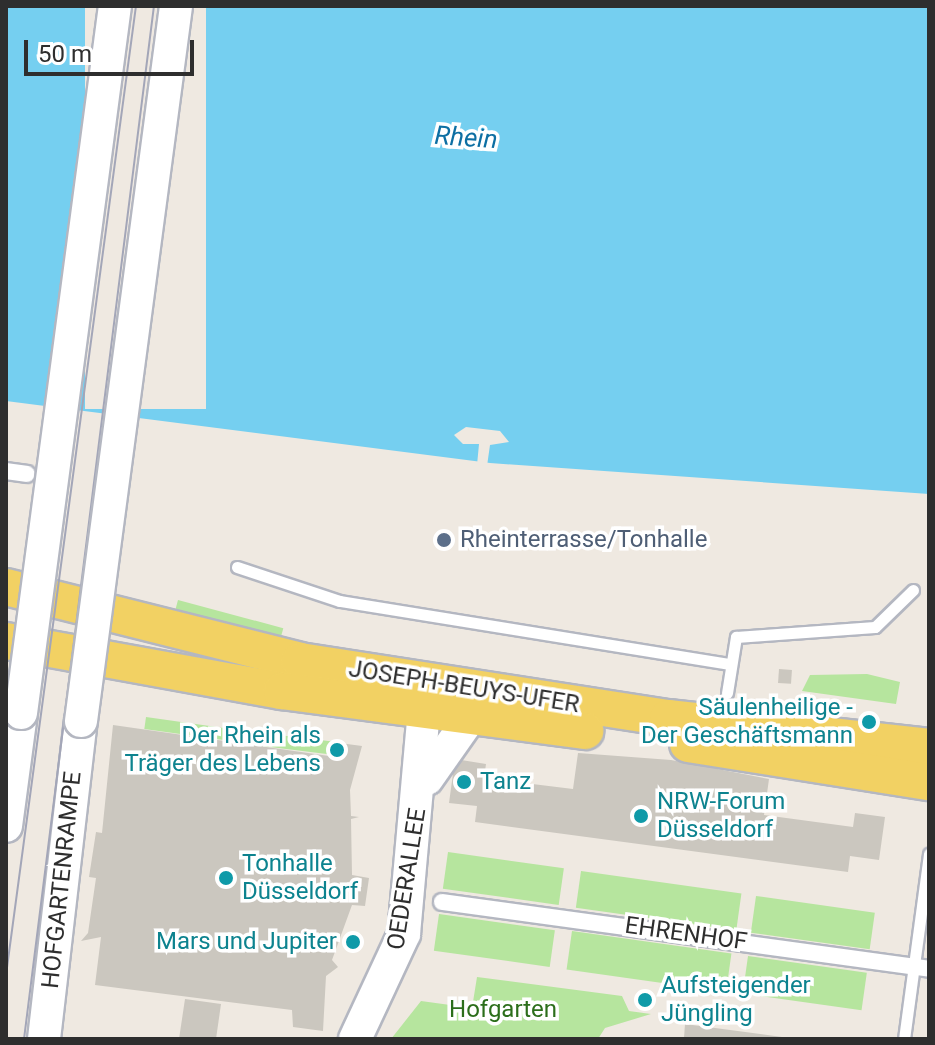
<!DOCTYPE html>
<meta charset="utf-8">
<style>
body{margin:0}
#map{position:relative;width:935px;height:1045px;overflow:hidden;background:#efe9e1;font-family:Roboto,sans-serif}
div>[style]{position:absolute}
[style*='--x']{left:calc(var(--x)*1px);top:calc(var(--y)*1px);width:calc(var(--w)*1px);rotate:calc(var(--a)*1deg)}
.green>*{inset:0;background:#b6e59e;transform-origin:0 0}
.water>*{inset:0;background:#75cff0}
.pier>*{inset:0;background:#efe9e1;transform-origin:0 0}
.building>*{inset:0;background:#cbc7bf;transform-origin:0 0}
.roads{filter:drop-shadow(2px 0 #b4b7c1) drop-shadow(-2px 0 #b4b7c1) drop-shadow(0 2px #b4b7c1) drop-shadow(0 -2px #b4b7c1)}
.service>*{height:11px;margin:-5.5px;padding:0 5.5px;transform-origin:5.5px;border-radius:5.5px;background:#fff}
.pedestrian>*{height:16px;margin:-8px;padding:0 8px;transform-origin:8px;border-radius:8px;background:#fff}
.secondary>*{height:32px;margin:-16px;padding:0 16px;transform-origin:16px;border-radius:16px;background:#fff}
.primary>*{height:36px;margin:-18px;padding:0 18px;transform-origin:18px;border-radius:18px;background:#f2d163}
.tram>*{height:2px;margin:-1px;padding:0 1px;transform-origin:1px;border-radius:1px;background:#a3a6b8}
.bridges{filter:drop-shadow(2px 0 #b4b7c1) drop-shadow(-2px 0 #b4b7c1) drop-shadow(0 2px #b4b7c1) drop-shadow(0 -2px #b4b7c1)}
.secondary-bridge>*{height:32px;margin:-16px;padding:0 16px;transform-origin:16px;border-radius:16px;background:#fff}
.dots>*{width:22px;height:22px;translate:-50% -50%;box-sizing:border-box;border:4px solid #fff;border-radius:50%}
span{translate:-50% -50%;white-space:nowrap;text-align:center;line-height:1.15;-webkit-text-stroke:7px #fff;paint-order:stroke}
.service-label{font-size:24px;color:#4e5e75}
.left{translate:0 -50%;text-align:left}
.street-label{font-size:24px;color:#2e2e2e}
.culture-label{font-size:24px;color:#0d838f}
.right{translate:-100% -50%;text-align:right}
.park-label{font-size:24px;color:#2c6e1b}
.water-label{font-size:26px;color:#0d6fa3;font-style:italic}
.frame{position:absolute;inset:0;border:8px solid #2e2e2e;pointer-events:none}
.scale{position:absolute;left:24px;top:40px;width:170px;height:36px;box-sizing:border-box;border:4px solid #2e2e2e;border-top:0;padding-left:10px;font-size:24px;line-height:28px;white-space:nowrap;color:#2e2e2e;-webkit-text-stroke:6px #fff;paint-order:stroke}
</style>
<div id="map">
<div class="green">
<div style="left:178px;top:600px;width:109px;height:10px;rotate:15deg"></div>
<div style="clip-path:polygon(867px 674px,900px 682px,896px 704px,802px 691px,810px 675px)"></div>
<div style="left:146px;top:717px;width:91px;height:12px;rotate:8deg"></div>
<div style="left:246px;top:731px;width:87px;height:13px;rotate:7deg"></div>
<div style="left:448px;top:852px;width:117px;height:37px;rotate:8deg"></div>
<div style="left:581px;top:871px;width:162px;height:37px;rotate:8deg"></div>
<div style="left:756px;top:896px;width:120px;height:37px;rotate:8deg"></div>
<div style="left:439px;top:914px;width:117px;height:37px;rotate:8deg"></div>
<div style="left:572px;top:931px;width:161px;height:39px;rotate:8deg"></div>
<div style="left:748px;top:956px;width:120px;height:38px;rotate:8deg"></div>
<div style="clip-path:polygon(477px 977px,622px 996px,629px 1011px,651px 1014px,605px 1028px,598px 1039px,391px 1039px,421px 1001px,472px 1008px)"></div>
</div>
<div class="water">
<div style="clip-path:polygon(6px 6px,929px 6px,929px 494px,490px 463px,6px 401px)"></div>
</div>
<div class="pier">
<div style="left:85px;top:6px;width:121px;height:403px"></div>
<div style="clip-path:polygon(466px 427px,500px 431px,509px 442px,490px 445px,487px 466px,477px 465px,479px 444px,463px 444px,454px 435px)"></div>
</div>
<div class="building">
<div style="left:779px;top:669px;width:13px;height:14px;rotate:4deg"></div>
<div style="clip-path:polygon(113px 725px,329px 756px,332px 742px,362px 746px,350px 790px,351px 816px,359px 817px,351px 819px,352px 875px,369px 878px,365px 906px,352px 905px,332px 960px,338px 967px,326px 976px,323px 1031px,293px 1027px,292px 1010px,95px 985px,101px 937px,81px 941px,88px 933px,96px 878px,89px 877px,96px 832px,102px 833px)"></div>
<div style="clip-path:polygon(578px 753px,671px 760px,769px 779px,764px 815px,853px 827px,855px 813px,885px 817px,879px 860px,850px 856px,848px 872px,475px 822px,477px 806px,449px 803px,455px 759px,486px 764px,484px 778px,573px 789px)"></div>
<div style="clip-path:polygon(185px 999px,221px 1004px,216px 1039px,179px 1039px)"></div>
<div style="clip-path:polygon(685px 1024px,782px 1037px,782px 1039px,684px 1038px)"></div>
</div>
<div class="roads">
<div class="service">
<div style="--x:237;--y:567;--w:108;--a:18.3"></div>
<div style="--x:340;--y:601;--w:396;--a:9.2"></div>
<div style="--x:727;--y:693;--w:57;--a:-80.9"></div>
<div style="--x:736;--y:637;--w:139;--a:-4.1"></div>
<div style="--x:875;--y:627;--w:53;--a:-44.2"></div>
<div style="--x:904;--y:1039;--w:187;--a:-82.3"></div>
</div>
<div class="pedestrian">
<div style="--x:6;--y:471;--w:21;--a:8"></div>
<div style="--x:442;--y:902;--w:492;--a:7.8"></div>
</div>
<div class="secondary">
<div style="--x:427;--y:779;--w:78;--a:-54.9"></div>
<div style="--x:6;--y:826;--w:114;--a:-82.4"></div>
<div style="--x:44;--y:1039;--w:320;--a:-83.4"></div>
<div style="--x:355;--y:1039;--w:116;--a:-65"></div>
<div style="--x:404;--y:934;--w:248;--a:-84.9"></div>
</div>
<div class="primary">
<div style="--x:6;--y:587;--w:303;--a:14.1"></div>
<div style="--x:300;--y:661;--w:372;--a:8.8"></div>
<div style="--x:668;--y:718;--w:263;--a:6.3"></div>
<div style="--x:6;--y:641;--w:280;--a:10.3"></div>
<div style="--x:282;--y:691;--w:306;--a:7.5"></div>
<div style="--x:688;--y:744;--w:244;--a:9"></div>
</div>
</div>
<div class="tram">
<div style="--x:6;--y:975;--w:978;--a:-82.36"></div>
<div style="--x:24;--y:1039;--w:1041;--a:-82.83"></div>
</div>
<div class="bridges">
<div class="secondary-bridge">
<div style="--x:21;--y:713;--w:713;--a:-82.43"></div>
<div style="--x:81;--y:721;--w:721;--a:-82.43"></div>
</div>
</div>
<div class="dots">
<div style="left:444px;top:540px;background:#5c6f8a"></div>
<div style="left:869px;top:722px;background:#0f9aa8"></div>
<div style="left:337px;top:750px;background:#0f9aa8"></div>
<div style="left:464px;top:782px;background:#0f9aa8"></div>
<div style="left:641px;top:816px;background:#0f9aa8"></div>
<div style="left:226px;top:878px;background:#0f9aa8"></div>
<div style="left:353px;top:942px;background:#0f9aa8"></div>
<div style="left:645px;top:1000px;background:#0f9aa8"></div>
</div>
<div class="service-label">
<span class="left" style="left:460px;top:540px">Rheinterrasse/Tonhalle</span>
</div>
<div class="street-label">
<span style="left:464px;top:687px;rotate:9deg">JOSEPH-BEUYS-UFER</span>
<span style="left:407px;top:879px;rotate:-81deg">OEDERALLEE</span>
<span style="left:62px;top:880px;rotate:-84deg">HOFGARTENRAMPE</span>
<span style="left:686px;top:934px;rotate:8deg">EHRENHOF</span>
</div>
<div class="culture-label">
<span class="right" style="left:853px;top:722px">Säulenheilige -<br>Der Geschäftsmann</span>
<span class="right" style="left:321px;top:750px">Der Rhein als<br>Träger des Lebens</span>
<span class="left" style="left:480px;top:782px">Tanz</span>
<span class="left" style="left:657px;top:816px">NRW-Forum<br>Düsseldorf</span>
<span class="left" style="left:242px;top:878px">Tonhalle<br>Düsseldorf</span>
<span class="right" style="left:337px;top:942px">Mars und Jupiter</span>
<span class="left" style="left:661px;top:1000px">Aufsteigender<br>Jüngling</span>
</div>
<div class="park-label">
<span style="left:503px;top:1010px">Hofgarten</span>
</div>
<div class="water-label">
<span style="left:466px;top:138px;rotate:4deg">Rhein</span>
</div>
<div class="frame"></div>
<div class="scale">50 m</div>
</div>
